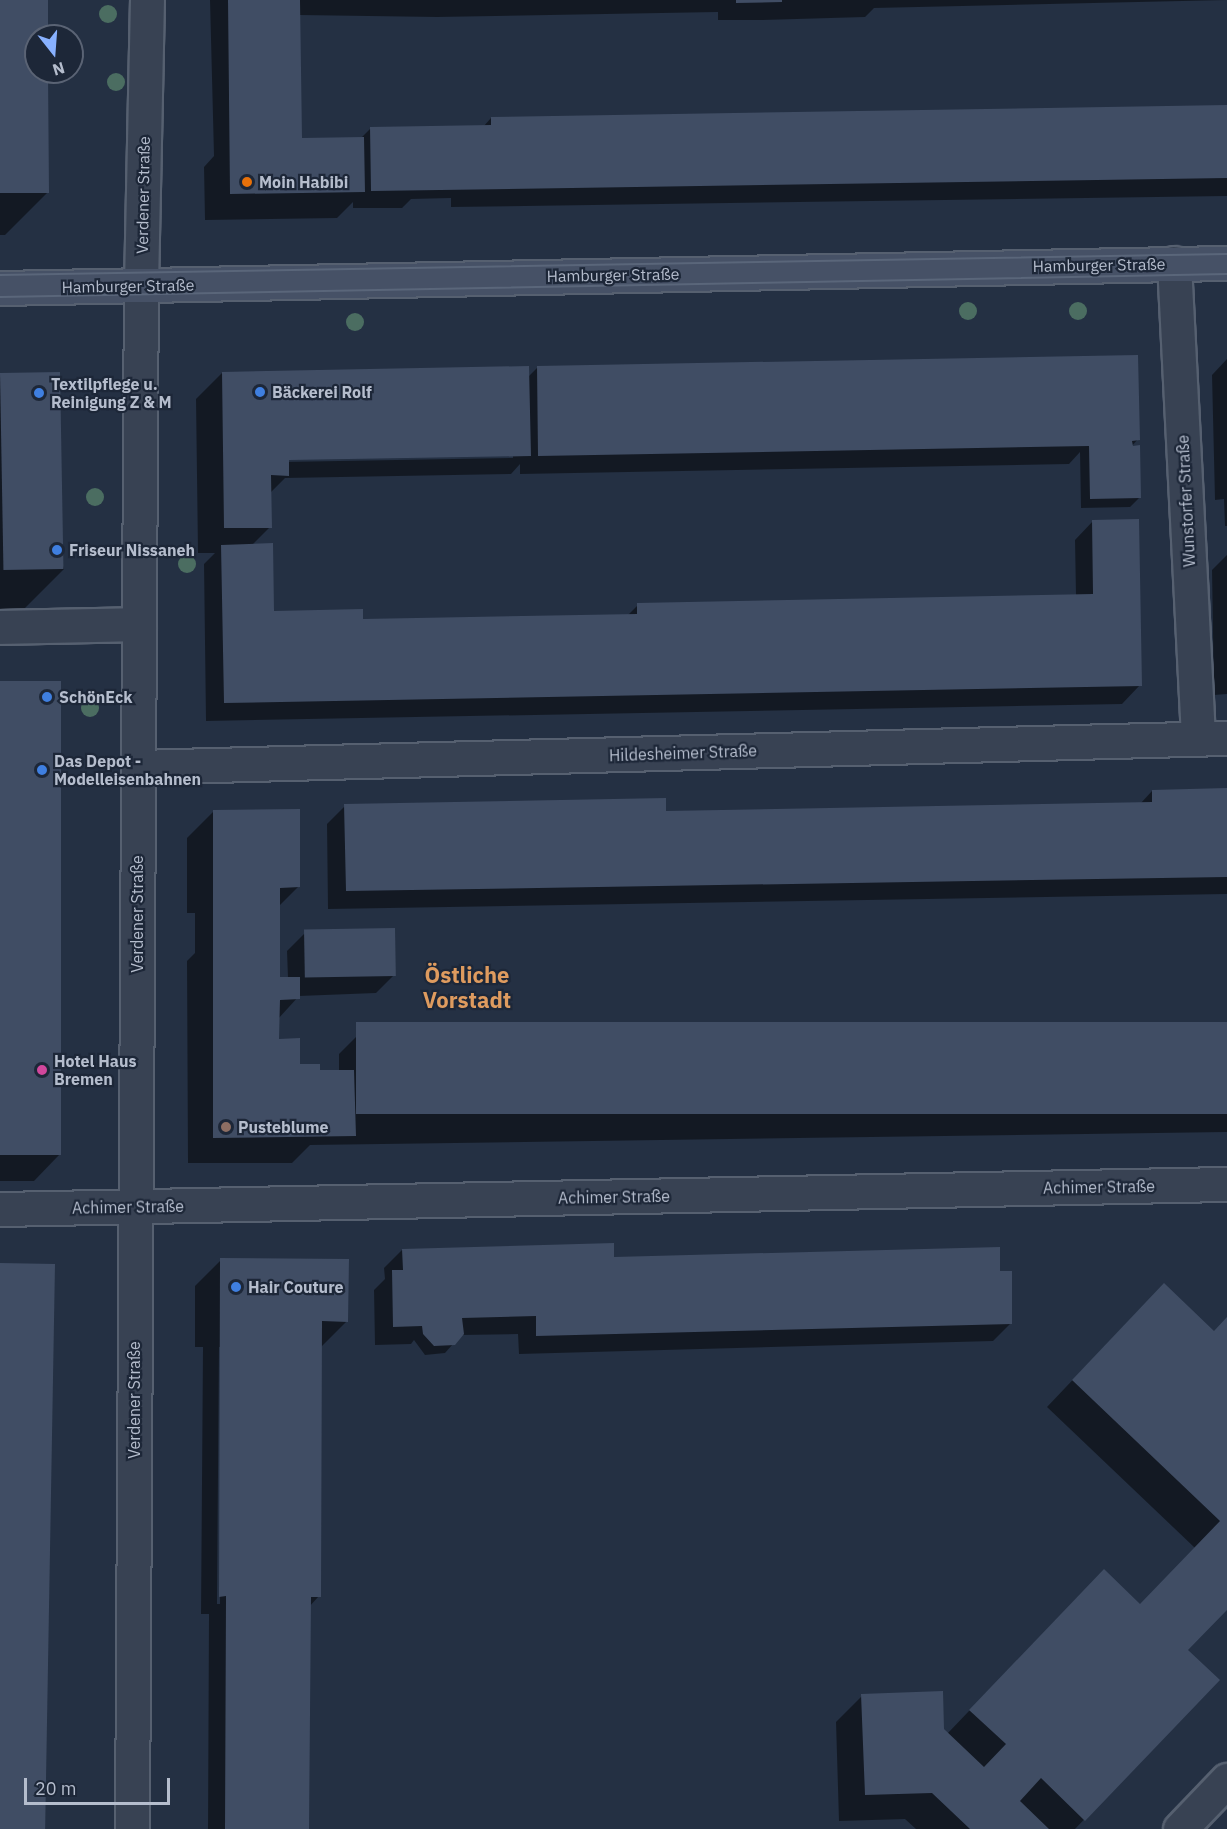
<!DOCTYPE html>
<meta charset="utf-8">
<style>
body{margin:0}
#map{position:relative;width:1227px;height:1829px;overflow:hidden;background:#243043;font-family:"IBM Plex Sans",sans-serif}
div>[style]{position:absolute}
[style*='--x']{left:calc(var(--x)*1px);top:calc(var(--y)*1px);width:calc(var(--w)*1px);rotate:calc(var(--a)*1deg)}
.shadow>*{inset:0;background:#0007}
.building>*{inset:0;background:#404d64;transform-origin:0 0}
.roads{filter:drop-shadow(2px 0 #566070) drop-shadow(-2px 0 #566070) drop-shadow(0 2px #566070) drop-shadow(0 -2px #566070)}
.street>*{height:33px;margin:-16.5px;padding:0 16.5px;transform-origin:16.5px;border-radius:16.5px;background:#384253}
.secondary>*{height:33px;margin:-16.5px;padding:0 16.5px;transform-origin:16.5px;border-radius:16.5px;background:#465166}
.tram>*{height:1.5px;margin:-0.75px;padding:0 0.75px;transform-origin:0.75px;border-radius:0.75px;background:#5a667a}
.trees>*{width:18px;height:18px;margin:-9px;border-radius:50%;background:#4b6d61}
.dots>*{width:16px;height:16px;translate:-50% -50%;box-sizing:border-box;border:3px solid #1d2738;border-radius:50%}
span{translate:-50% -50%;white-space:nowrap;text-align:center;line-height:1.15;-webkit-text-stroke:4.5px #1d2738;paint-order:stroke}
.poi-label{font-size:16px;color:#b5bdcd;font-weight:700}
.left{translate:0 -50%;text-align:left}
.street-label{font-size:16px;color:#b5bdcd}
.district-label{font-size:22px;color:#de9b5f;font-weight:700}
.north{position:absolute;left:24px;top:24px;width:60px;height:60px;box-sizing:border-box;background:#1d2738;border:2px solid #5a6374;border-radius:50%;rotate:163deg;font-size:16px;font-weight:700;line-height:24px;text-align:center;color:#b5bdcd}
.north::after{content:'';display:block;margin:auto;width:21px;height:27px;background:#88b1ff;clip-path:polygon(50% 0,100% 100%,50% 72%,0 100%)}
.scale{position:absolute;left:24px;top:1778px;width:146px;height:27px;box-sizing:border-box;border:3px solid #b5bdcd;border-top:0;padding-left:8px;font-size:18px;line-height:21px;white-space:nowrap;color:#b5bdcd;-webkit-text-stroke:4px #1d2738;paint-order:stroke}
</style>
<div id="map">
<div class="shadow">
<div style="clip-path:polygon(0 0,46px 0,46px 36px,36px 36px,36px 72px,47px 72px,47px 193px,5px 235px,0 235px)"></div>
<div style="clip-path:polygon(210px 0,1227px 0,874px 8px,865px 17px,763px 20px,718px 20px,718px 12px,437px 17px,299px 15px,301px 139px,361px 138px,370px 129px,483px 127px,491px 118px,1227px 107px,1227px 196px,451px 207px,451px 198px,411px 199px,402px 208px,353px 208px,353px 202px,337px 218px,205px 220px,204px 167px,214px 156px)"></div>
<div style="clip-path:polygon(1227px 359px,1227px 526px,1225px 526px,1224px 499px,1215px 500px,1212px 375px)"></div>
<div style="clip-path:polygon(evenodd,537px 368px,1138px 439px,1131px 447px,1139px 498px,1130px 507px,1081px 508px,1080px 452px,1069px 464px,520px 474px,520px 464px,511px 474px,285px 478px,270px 493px,270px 527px,252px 545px,272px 612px,362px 620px,627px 616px,638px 605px,1076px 596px,1075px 540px,1093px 521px,1140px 685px,1122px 704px,206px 721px,204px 564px,215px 553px,198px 553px,196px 399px,222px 373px,528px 377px,537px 368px,513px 455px,513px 458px,282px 462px,282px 459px,513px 455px)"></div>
<div style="clip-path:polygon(0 375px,64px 569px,22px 611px,0 611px)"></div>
<div style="clip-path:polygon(1227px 555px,1227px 694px,1214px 695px,1212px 570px)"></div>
<div style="clip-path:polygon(0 683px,60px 1154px,34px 1181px,0 1181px)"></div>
<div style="clip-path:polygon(1227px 790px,1227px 894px,328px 909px,327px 824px,345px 806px,664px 813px,1140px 804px,1152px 791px)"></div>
<div style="clip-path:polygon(214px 811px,298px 887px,278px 907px,278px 978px,288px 978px,287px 951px,305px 933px,394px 975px,376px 993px,299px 996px,278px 1019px,278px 1040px,298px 1066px,318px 1072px,339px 1072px,339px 1054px,357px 1036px,1227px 1023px,1227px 1132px,310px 1145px,292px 1163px,188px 1163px,187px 961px,195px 953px,195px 913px,187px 913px,187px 838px)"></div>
<div style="clip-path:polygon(402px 1250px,998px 1272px,1011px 1323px,993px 1341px,519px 1354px,518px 1334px,461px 1335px,445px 1353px,425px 1355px,414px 1340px,411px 1344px,375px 1345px,374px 1290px,385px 1279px,384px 1268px)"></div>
<div style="clip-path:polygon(evenodd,221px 1260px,347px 1321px,321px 1347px,319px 1596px,309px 1607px,308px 1829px,208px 1829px,209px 1614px,201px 1614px,203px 1347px,195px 1347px,195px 1286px,221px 1260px,219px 1347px,222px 1347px,220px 1604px,217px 1604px,219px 1347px)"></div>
<div style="clip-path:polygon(1138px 1311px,1214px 1332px,1227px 1319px,1227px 1608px,1186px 1650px,1218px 1680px,1075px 1829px,916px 1829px,905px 1819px,839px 1821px,836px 1722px,862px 1696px,947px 1734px,1078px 1597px,1140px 1606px,1195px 1548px,1047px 1407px)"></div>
</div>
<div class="building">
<div style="clip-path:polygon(0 0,48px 0,48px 36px,36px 36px,36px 72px,48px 72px,49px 193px,0 193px)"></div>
<div style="clip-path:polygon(228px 0,300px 0,302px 138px,364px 137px,365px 192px,230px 194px)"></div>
<div style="clip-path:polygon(736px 0,782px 0,782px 2px,736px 3px)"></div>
<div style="clip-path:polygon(1227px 105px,1227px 178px,371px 191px,370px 127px,491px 125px,491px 117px)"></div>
<div style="clip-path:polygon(1138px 355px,1140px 440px,1132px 441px,1133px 446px,1140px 445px,1141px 498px,1090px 499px,1089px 446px,538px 456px,537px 366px)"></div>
<div style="clip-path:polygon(529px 366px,531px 456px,289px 460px,289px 476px,271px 475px,272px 528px,224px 528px,222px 372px)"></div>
<div style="left:60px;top:372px;width:197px;height:60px;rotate:89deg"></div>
<div style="clip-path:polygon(1139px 519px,1142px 686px,224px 703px,221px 545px,273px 543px,274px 611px,363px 609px,363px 619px,637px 614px,637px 603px,1093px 594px,1092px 520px)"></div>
<div style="left:0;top:681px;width:61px;height:474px"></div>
<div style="clip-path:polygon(1227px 788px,1227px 877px,346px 891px,344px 804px,666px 798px,666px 811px,1152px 802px,1152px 790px)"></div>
<div style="clip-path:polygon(300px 809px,300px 887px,280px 888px,280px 977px,300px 977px,300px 999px,280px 1000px,279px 1039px,300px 1038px,300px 1064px,320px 1064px,320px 1070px,354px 1070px,356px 1136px,213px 1138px,213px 810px)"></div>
<div style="left:395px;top:928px;width:48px;height:91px;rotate:89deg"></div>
<div style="left:1227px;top:1022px;width:92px;height:871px;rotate:90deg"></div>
<div style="clip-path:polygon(614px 1243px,614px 1257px,1000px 1247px,1000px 1271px,1012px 1271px,1012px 1324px,536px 1336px,536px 1316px,462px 1318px,464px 1334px,455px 1345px,434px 1346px,423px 1334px,422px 1326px,393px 1327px,392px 1270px,403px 1270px,402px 1249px)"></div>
<div style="clip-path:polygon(220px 1258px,349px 1259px,348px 1322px,322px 1321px,321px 1597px,311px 1597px,309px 1829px,225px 1829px,226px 1596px,219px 1597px)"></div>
<div style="left:0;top:1263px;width:55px;height:566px;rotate:1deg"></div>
<div style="clip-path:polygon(1164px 1283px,1214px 1331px,1227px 1317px,1227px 1610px,1188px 1650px,1220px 1680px,1085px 1821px,1041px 1778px,1020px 1801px,1049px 1829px,970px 1829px,932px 1793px,865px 1795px,861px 1694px,943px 1691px,944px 1729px,984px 1767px,1006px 1744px,969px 1710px,1104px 1569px,1140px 1604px,1220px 1521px,1072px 1380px)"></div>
</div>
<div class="roads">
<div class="street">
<div style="--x:1174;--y:263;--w:476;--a:87.1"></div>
<div style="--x:0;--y:627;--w:139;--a:-1.2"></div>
<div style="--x:138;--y:767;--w:1089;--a:-1.53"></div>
<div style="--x:0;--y:1209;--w:1227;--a:-1.17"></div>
<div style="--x:132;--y:1829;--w:1544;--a:-89.67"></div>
<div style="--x:141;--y:285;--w:285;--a:-88.8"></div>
<div style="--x:1180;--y:1829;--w:68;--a:-46.2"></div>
</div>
<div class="secondary">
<div style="--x:0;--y:288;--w:1227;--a:-1.17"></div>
</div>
</div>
<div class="tram">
<div style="--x:0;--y:275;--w:1227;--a:-0.98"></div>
<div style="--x:0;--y:297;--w:1227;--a:-1.07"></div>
</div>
<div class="trees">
<div style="left:108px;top:14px"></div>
<div style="left:116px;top:82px"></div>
<div style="left:968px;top:311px"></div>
<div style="left:1078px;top:311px"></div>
<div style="left:355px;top:322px"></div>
<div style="left:95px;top:497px"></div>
<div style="left:187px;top:564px"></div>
<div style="left:90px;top:708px"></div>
</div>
<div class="dots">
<div style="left:247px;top:182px;background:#e8710a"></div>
<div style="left:260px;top:392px;background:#3f7fe0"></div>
<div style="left:39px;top:393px;background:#3f7fe0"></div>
<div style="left:57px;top:550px;background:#3f7fe0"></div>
<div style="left:47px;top:697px;background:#3f7fe0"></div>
<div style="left:42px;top:770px;background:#3f7fe0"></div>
<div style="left:42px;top:1070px;background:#d1479c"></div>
<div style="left:226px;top:1127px;background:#8d6e63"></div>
<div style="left:236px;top:1287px;background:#3f7fe0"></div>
</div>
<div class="poi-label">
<span class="left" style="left:259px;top:182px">Moin Habibi</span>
<span class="left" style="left:51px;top:393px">Textilpflege u.<br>Reinigung Z &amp; M</span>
<span class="left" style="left:272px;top:392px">Bäckerei Rolf</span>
<span class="left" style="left:69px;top:550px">Friseur Nissaneh</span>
<span class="left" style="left:59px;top:697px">SchönEck</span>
<span class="left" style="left:54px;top:770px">Das Depot -<br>Modelleisenbahnen</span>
<span class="left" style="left:54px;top:1070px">Hotel Haus<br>Bremen</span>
<span class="left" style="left:238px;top:1127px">Pusteblume</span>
<span class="left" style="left:248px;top:1287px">Hair Couture</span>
</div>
<div class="street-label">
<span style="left:143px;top:195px;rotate:-89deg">Verdener Straße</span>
<span style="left:1099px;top:265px;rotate:-1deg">Hamburger Straße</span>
<span style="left:613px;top:275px;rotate:-1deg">Hamburger Straße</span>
<span style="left:128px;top:286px;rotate:-1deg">Hamburger Straße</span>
<span style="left:1186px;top:501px;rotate:-93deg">Wunstorfer Straße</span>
<span style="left:683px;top:753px;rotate:-2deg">Hildesheimer Straße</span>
<span style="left:137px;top:914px;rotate:-90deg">Verdener Straße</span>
<span style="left:1099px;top:1187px;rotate:-1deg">Achimer Straße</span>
<span style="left:614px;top:1197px;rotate:-1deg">Achimer Straße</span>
<span style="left:128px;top:1207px;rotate:-1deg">Achimer Straße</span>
<span style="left:134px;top:1400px;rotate:-90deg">Verdener Straße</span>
</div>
<div class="district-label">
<span style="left:467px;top:987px">Östliche<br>Vorstadt</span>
</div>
<div class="north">N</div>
<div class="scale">20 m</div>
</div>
